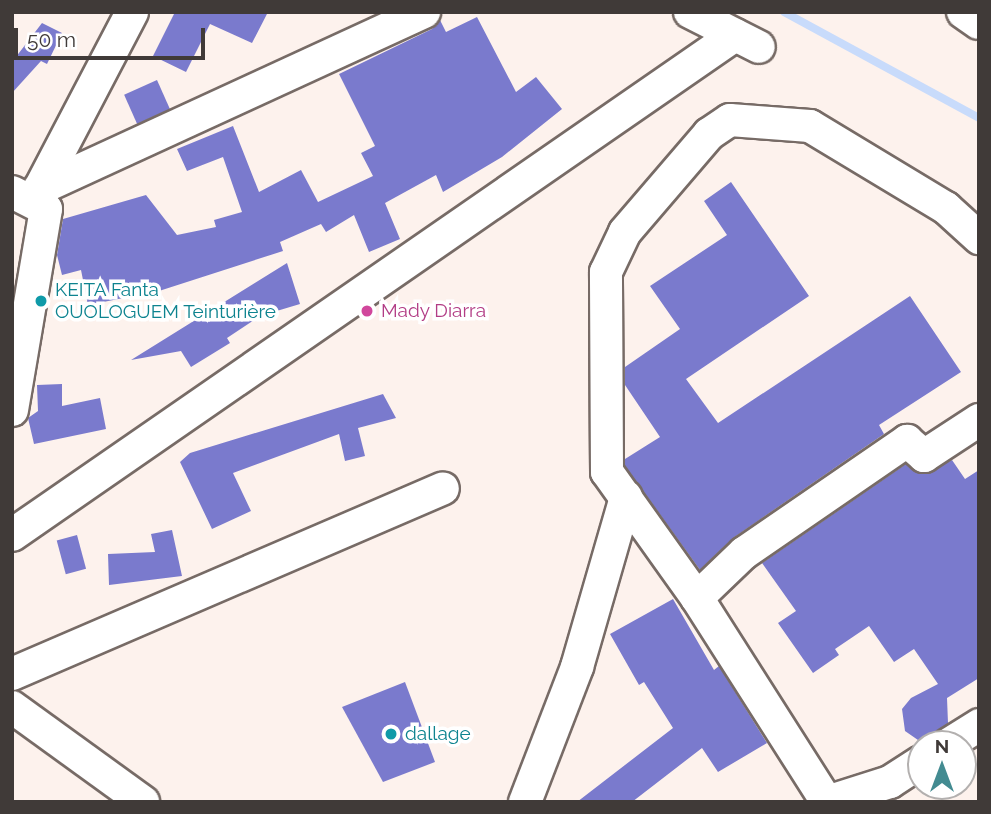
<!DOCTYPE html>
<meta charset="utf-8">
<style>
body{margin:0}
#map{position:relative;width:991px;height:814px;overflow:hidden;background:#fdf2ed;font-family:Raleway,sans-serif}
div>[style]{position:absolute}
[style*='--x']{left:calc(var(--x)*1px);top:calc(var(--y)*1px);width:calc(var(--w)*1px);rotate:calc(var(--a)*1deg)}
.stream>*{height:8px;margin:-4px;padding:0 4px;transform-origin:4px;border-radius:4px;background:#c8dbfb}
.building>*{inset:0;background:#7a7acd;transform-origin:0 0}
.roads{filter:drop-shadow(2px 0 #776b66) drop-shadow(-2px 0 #776b66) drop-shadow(0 2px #776b66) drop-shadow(0 -2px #776b66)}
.minor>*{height:32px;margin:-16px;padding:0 16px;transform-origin:16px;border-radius:16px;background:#fff}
.dots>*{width:19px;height:19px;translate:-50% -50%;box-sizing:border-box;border:4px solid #fff;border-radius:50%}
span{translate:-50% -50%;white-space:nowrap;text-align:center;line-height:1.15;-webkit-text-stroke:7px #fff;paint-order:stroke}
.culture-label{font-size:19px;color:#0d838f}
.left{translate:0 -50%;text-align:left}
.hotel-label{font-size:19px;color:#b23c85}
.frame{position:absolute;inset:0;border:14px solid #403a38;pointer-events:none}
.north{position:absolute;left:907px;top:730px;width:70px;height:70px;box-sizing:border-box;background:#fff;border:2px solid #b3b0af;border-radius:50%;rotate:0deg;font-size:19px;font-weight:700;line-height:28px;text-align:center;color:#403a38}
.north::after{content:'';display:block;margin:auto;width:24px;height:32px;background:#438b91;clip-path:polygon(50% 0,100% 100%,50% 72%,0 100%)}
.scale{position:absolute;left:14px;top:28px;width:191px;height:32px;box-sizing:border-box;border:4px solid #403a38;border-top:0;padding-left:9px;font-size:21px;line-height:24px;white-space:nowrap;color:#403a38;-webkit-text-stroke:5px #fff;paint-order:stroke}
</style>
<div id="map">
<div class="stream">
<div style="--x:784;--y:12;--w:222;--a:28.5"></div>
</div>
<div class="building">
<div style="clip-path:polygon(175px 12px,268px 12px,252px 43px,210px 24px,186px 72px,153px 56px)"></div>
<div style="clip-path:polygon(477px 17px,516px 92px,536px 77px,562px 109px,502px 157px,443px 192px,436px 175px,385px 203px,400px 239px,369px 252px,354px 215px,326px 232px,321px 224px,280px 242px,283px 251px,159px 291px,88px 305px,81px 270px,62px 275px,57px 255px,63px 219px,146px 195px,177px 235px,216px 227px,214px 220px,242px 212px,223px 157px,187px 171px,177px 149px,233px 126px,259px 192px,301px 170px,318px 202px,373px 176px,361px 153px,375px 146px,339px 74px,432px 29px,440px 20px,446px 32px)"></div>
<div style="clip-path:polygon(42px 23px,62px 33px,47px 64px,41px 61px,12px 93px,12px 62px)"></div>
<div style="left:157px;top:80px;width:32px;height:36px;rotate:66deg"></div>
<div style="clip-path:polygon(731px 182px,809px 296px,686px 379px,718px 423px,910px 296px,961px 372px,879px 425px,884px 434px,733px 538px,700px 570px,625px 466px,625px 459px,660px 437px,625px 385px,625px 367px,680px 329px,650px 286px,727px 235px,704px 201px)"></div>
<div style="clip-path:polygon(287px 263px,300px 304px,260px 316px,227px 338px,230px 343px,191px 367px,181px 351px,131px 360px)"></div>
<div style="clip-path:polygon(62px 384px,62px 406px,100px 398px,106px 429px,34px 444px,28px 418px,38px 411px,37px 385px)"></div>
<div style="clip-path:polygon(383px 394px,396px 418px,358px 428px,365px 456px,345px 461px,339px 434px,233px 473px,251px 511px,212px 529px,180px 462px,190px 453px)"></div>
<div style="clip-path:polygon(952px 460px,965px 479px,979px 470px,979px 678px,947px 698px,948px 723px,932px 740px,918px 740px,905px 731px,902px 709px,911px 698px,938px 684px,914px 649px,894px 662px,869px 626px,835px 649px,839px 655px,813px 673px,778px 623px,796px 611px,762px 563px,906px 464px,924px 474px)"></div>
<div style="clip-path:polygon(172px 530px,182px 576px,109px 585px,108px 554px,155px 552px,151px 534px)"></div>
<div style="left:77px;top:535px;width:35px;height:21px;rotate:75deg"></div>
<div style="clip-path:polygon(673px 599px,714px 670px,719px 666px,767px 743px,718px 772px,702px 748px,632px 802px,577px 802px,673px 728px,644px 682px,639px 685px,610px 634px)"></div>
<div style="clip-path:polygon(405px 682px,435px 762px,383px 782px,342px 707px)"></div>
</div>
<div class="roads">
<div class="minor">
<div style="--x:690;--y:12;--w:77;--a:26.9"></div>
<div style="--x:963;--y:12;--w:19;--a:35"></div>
<div style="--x:39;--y:189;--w:424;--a:-24.7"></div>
<div style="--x:12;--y:192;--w:38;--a:27"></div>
<div style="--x:46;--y:209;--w:204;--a:99.6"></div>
<div style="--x:37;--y:194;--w:205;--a:-62.4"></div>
<div style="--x:12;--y:535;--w:879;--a:-34.67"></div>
<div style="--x:697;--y:598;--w:65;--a:-43.8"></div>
<div style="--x:744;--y:553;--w:198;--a:-34.5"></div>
<div style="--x:907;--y:441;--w:23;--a:41"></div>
<div style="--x:924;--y:456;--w:66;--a:-33.2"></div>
<div style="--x:12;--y:674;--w:469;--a:-23.3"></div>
<div style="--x:12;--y:707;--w:162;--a:35.9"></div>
<div style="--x:949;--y:744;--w:36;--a:-32"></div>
<div style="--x:525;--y:802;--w:145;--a:-68.9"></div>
<div style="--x:577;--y:667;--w:177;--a:-73.9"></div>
<div style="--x:827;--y:802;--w:242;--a:-122.5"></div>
<div style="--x:697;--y:598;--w:155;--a:-125.5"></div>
<div style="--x:607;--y:472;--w:200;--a:-90.3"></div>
<div style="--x:606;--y:272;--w:44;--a:-64.6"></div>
<div style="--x:625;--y:232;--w:129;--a:-49.4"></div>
<div style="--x:709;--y:134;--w:25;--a:-34"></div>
<div style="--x:730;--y:120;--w:80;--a:4.3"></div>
<div style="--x:810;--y:126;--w:159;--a:31.1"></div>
<div style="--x:946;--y:208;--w:45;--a:42.3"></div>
<div style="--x:827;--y:802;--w:66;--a:-17.6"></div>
<div style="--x:890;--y:782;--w:37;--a:-33"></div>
</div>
</div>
<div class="dots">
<div style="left:41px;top:301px;background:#0f9aa8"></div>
<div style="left:367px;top:311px;background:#d1479c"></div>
<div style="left:391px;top:734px;background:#0f9aa8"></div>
</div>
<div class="culture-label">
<span class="left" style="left:55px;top:301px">KEITA Fanta<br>OUOLOGUEM Teinturière</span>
<span class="left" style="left:405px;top:734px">dallage</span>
</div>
<div class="hotel-label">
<span class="left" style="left:381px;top:311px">Mady Diarra</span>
</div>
<div class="frame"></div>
<div class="north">N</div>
<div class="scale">50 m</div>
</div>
